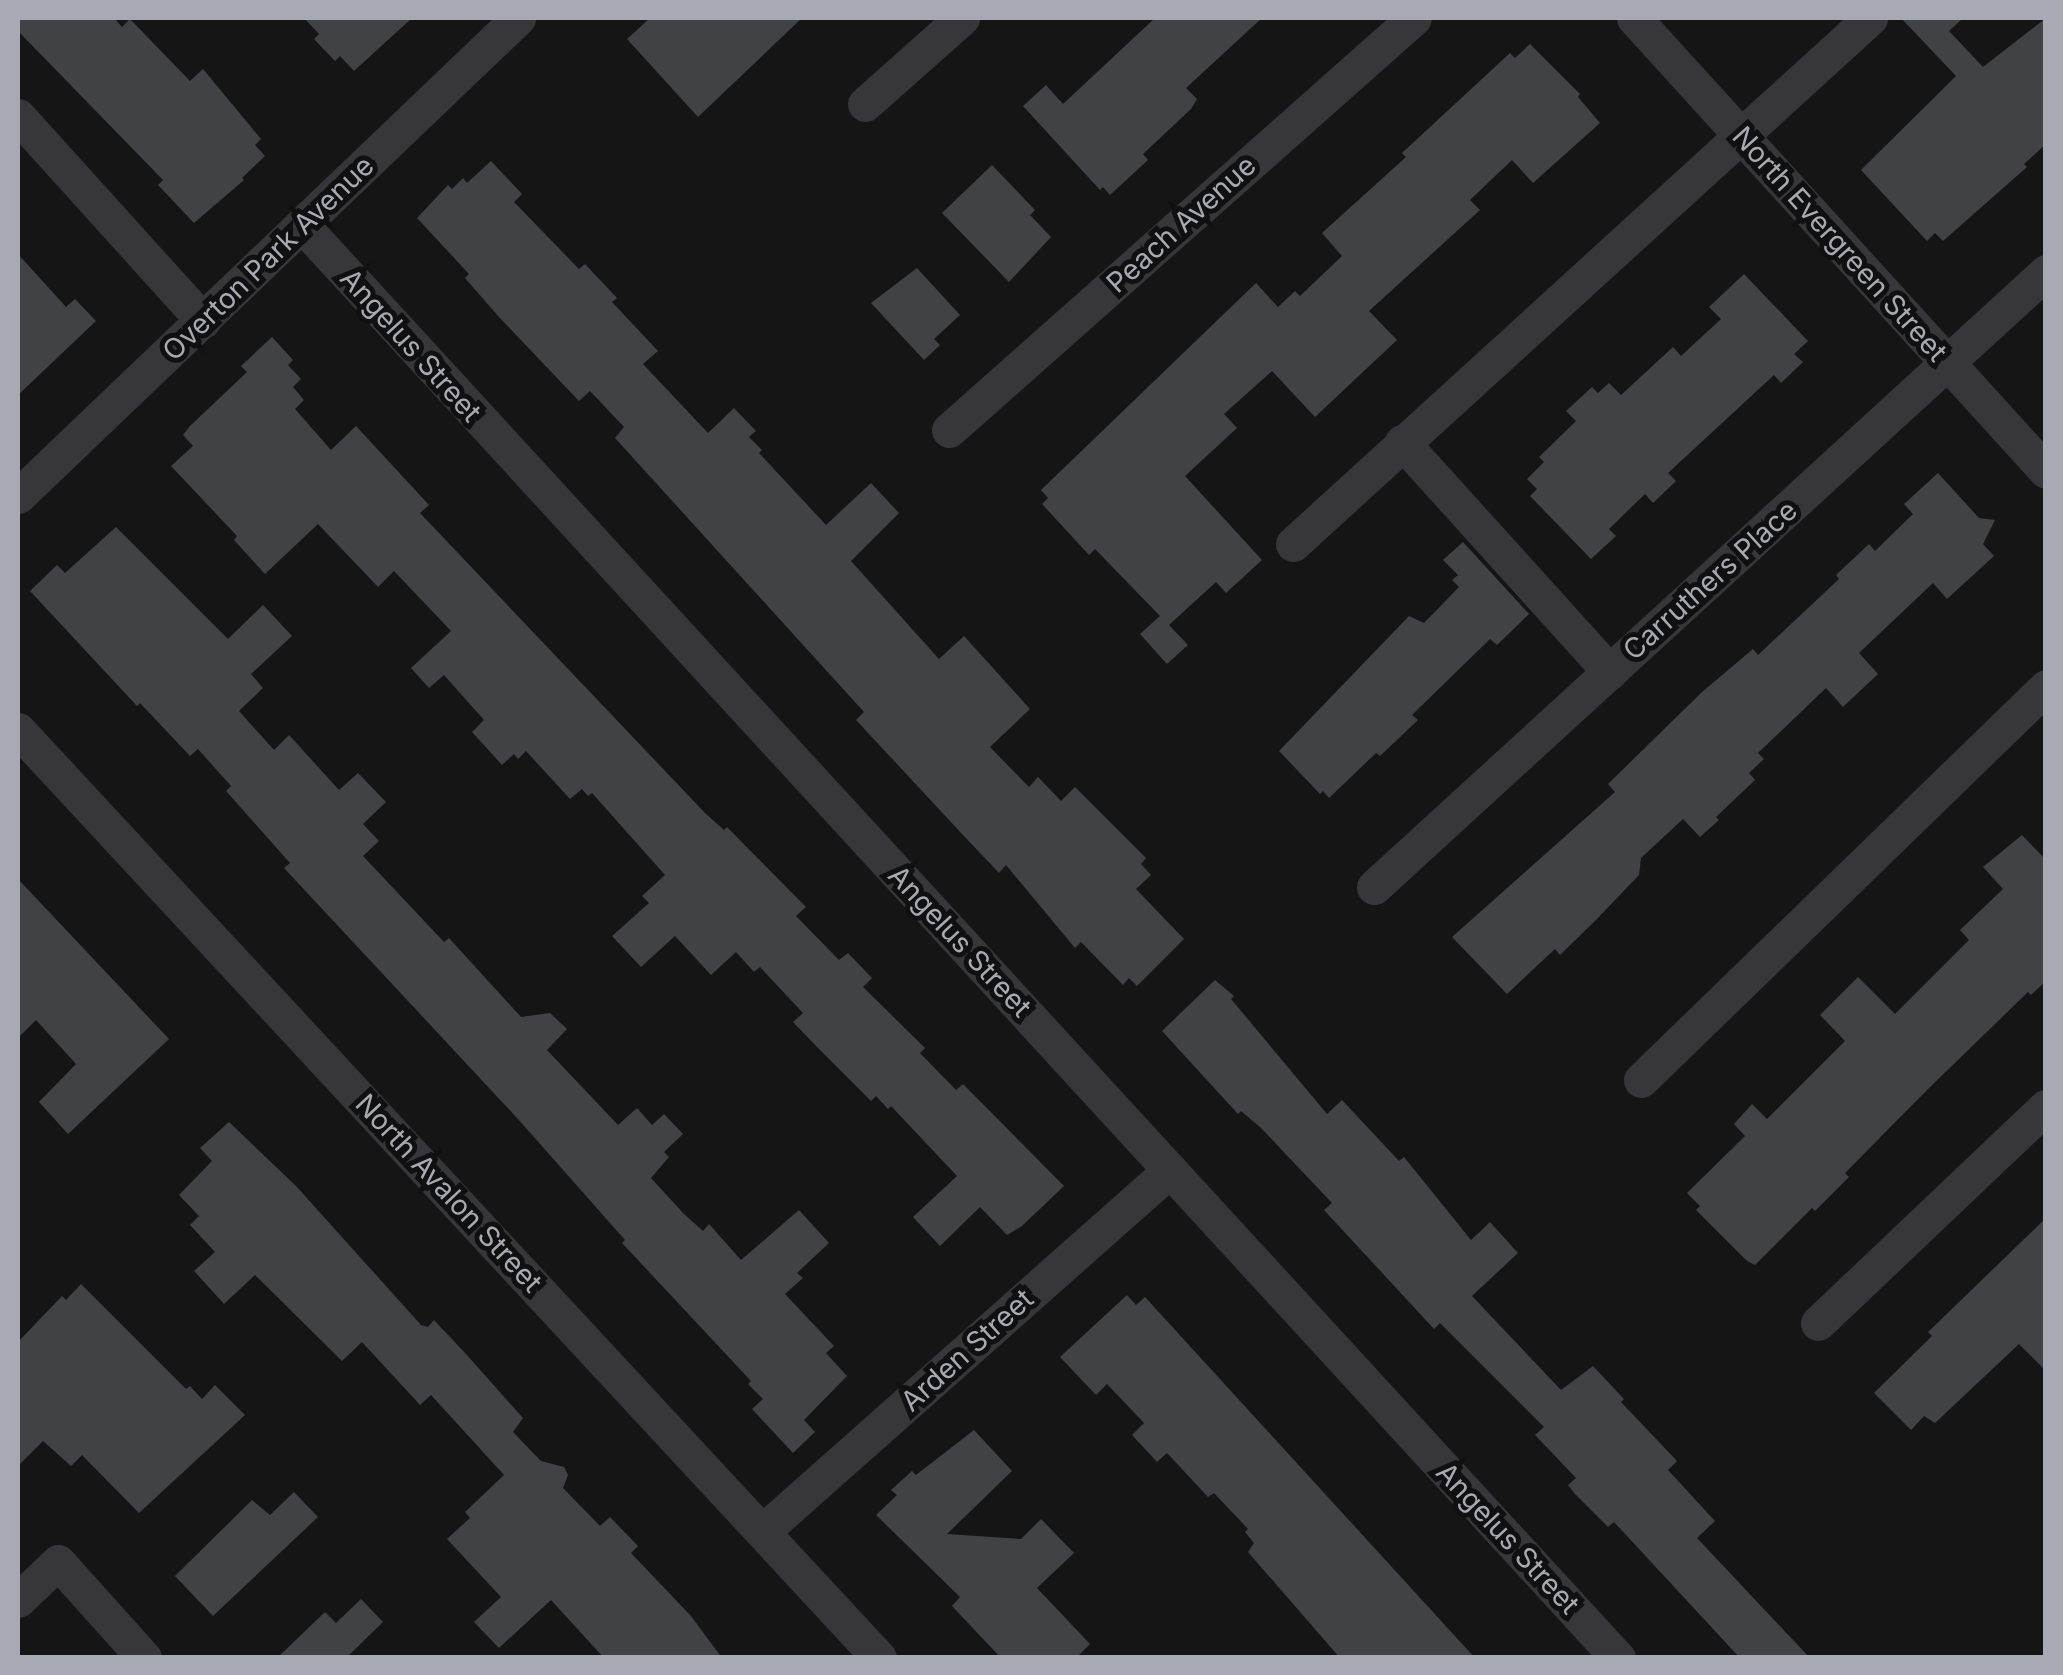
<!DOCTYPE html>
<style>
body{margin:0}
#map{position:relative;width:2063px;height:1675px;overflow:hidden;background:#151516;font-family:Inter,sans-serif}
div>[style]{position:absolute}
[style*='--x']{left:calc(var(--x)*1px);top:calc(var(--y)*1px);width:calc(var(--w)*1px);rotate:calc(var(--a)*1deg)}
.building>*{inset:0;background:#414246}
.minor>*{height:35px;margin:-17.5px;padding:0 17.5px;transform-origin:17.5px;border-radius:17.5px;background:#36363b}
span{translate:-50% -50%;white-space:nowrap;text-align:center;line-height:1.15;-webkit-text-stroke:10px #101011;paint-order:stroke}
.street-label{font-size:28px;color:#a7aab5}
.frame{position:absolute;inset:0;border:20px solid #a7aab5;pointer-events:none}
</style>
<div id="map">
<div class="building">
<div style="clip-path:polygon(18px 18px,114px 18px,122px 27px,130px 19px,190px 81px,203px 69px,261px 139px,255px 145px,265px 156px,242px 178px,244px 180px,194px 223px,158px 185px,163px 180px,18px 31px)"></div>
<div style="clip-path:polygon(304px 18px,412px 18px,354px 71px,340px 56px,335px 61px,314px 39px,319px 34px)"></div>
<div style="clip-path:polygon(650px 18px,802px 18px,698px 117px,627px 39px)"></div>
<div style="clip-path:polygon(1155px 18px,1262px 18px,1186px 88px,1197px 99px,1191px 109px,1143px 154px,1148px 160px,1110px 195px,1103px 187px,1100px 190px,1023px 106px,1046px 85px,1063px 104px)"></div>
<div style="clip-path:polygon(1901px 18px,1963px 18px,1949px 31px,1983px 67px,2046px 18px,2046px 144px,2024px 164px,2027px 167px,1943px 241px,1935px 233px,1927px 241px,1861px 170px,1956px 76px)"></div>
<div style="clip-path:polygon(1530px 44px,1580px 94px,1578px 97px,1600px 123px,1533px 183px,1512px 160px,1470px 200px,1480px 210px,1369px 311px,1397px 340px,1315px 417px,1272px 371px,1224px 414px,1237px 428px,1185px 476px,1262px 560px,1226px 593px,1216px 582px,1169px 625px,1188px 645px,1167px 664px,1140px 634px,1160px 616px,1095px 549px,1089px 555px,1042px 504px,1048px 498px,1041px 490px,1256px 283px,1278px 307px,1295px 291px,1300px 296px,1342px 256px,1322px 233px,1406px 157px,1402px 153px,1510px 53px,1515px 58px)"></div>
<div style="clip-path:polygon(491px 161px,522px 194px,514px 202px,579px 269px,585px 264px,617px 298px,612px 302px,658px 351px,643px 364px,708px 433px,734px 408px,756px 431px,749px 437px,762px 450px,759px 453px,826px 525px,871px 483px,899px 513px,851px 561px,939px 659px,964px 636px,1030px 709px,990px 747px,1029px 787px,1038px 777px,1061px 801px,1075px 787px,1146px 858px,1141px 864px,1151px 875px,1136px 889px,1184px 939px,1137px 986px,1129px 978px,1123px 985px,1081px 942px,1075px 948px,1006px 865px,999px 873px,963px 835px,856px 720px,864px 712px,615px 438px,624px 427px,590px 391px,579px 401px,499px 317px,465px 278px,469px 274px,417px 218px,448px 185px,452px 189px,463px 178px,467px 183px)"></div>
<div style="clip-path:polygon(992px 165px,1035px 210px,1030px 215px,1051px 237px,1009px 282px,942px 213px)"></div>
<div style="clip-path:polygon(18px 254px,66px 307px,75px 299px,96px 321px,18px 395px)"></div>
<div style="clip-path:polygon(917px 268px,960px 315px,934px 339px,940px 345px,924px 360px,871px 303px)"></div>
<div style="clip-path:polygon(1744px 274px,1808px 341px,1794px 354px,1803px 362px,1781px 383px,1774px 375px,1668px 473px,1676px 481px,1653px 503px,1645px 494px,1609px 529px,1616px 536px,1591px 559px,1530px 496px,1537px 489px,1527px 479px,1544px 462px,1539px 457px,1576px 421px,1566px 411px,1592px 387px,1598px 393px,1609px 383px,1621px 395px,1673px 347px,1681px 356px,1721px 319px,1709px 307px)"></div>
<div style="clip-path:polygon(272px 337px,293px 360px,288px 365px,301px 379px,293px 387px,304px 400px,295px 409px,331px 450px,356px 426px,429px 505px,420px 513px,705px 813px,724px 830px,727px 827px,806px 907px,796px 916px,839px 960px,848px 953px,872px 978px,863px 987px,925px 1048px,920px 1053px,956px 1090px,963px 1084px,1064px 1186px,1022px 1226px,1007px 1235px,980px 1207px,940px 1246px,913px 1217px,957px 1176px,891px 1106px,888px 1109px,876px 1096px,871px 1101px,818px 1048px,793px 1022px,803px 1013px,760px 967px,754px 972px,736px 952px,711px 975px,675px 936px,641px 967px,612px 936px,649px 903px,642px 896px,665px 875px,592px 793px,588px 796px,582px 789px,570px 799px,526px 751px,518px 759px,514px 754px,502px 765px,472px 732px,484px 720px,444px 675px,429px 688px,411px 668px,451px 631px,394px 571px,378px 587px,318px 524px,265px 574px,234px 540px,237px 536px,171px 466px,193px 446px,183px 435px,190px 426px,247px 372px,241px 366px)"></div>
<div style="clip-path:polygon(1938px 473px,1979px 518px,1995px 520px,1983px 544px,1994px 556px,1947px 599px,1933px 583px,1859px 653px,1878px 674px,1843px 707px,1826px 688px,1758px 753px,1764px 759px,1749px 773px,1755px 780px,1716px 817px,1719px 820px,1700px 837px,1683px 819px,1641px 858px,1639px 875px,1596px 920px,1560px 955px,1555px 949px,1507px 994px,1452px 937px,1615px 792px,1608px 784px,1702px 692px,1753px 649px,1758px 655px,1839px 579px,1836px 575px,1869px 544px,1875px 551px,1913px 514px,1904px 504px)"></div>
<div style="clip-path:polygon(116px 527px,228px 639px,263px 605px,292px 636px,251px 674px,263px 688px,239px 711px,274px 750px,289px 735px,339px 790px,358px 773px,386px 802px,363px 824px,379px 841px,363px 856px,444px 942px,449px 938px,521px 1017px,550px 1013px,567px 1029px,547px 1050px,618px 1125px,637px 1108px,652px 1125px,664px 1114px,683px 1134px,664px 1152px,669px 1157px,651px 1178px,684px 1214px,703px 1231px,709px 1224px,741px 1260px,799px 1210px,829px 1243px,797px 1273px,803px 1278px,785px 1294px,834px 1346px,826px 1353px,847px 1376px,804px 1420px,815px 1432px,793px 1453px,752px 1409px,763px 1399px,748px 1384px,751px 1381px,622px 1243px,625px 1240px,518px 1119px,284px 868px,290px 863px,226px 791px,231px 786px,198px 749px,190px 756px,140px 703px,137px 706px,30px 591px,57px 565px,65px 573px)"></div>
<div style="clip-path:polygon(1463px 542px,1529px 614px,1497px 645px,1490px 639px,1412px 715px,1418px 720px,1380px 756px,1376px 753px,1329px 798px,1323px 791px,1320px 794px,1279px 751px,1409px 616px,1424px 623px,1459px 587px,1452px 580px,1458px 575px,1443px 560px)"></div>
<div style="clip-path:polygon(2022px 835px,2046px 860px,2046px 981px,2031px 995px,2028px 992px,1928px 1089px,1845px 1173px,1849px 1177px,1815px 1211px,1812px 1208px,1755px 1265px,1747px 1261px,1696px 1210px,1700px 1206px,1687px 1193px,1745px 1136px,1734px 1124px,1752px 1104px,1767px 1119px,1845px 1041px,1820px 1015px,1858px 977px,1895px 1014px,1969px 940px,1960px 930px,2003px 889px,1983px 867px)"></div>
<div style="clip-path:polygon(18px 879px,169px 1039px,68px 1134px,39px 1102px,76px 1064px,36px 1020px,18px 1038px)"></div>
<div style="clip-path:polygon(1215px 980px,1234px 996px,1231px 999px,1327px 1114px,1342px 1100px,1399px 1161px,1404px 1157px,1471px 1240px,1490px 1222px,1518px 1253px,1472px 1296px,1561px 1390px,1593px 1366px,1624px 1399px,1621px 1402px,1677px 1461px,1668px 1470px,1715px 1521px,1697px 1538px,1810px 1658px,1740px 1658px,1614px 1522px,1608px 1527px,1574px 1493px,1568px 1485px,1576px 1478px,1535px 1435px,1544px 1427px,1440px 1323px,1434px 1329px,1324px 1210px,1332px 1203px,1261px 1128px,1241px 1111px,1238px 1114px,1162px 1031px)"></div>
<div style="clip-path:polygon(229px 1122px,296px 1186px,421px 1325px,428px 1327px,434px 1320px,466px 1354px,523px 1418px,513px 1432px,541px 1461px,564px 1467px,568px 1475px,563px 1488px,600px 1526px,610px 1517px,638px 1546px,631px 1553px,691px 1616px,722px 1658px,604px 1658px,551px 1600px,499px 1648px,474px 1622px,501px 1597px,447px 1539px,470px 1518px,465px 1512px,504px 1475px,431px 1395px,420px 1405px,362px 1342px,342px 1361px,255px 1275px,224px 1304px,194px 1271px,215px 1252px,190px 1225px,199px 1216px,179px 1195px,212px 1161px,200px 1148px)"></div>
<div style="clip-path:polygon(2046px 1218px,2046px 1371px,2019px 1344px,1935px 1423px,1924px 1416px,1911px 1430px,1874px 1393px,1932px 1336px,1928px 1332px)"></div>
<div style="clip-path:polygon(81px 1284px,186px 1389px,190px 1386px,202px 1399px,215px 1385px,245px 1415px,139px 1513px,82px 1455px,71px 1466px,43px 1441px,18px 1466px,18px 1342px,62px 1296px,66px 1300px)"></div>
<div style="clip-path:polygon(1127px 1295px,1136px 1305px,1145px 1297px,1475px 1658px,1340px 1658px,1248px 1552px,1254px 1543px,1245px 1532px,1248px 1529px,1214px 1493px,1208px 1497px,1167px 1453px,1157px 1462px,1132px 1435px,1144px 1423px,1107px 1384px,1096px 1395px,1060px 1357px)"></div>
<div style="clip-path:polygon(974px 1430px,1012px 1471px,947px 1534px,1021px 1539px,1041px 1519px,1074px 1553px,1037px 1588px,1090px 1644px,1076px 1658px,1001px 1658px,952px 1606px,960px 1597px,876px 1515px,897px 1495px,891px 1490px,912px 1471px,916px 1475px)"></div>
<div style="clip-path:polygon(294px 1492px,318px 1517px,213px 1616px,175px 1576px,252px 1500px,270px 1515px)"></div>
<div style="clip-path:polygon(361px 1599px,383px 1622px,346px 1658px,277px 1658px,325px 1612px,336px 1623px)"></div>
</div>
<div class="minor">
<div style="--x:1634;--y:18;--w:612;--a:47.71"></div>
<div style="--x:865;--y:104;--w:130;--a:-41.6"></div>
<div style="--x:18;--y:116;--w:276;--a:47.9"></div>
<div style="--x:302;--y:225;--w:1946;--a:47.44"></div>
<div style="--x:949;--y:430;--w:621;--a:-41.54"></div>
<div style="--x:1402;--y:442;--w:310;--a:47.9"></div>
<div style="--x:18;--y:496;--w:692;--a:-43.71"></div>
<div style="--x:1293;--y:544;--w:781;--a:-42.35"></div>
<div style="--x:18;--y:730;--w:1266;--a:47.14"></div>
<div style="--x:1374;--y:887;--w:911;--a:-42.46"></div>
<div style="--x:1641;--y:1080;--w:564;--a:-44.14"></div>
<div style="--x:1818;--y:1323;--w:314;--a:-43.5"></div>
<div style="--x:763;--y:1531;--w:544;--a:-41.57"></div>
<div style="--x:18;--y:1600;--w:55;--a:-43.5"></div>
<div style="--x:58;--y:1562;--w:129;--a:48.1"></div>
</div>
<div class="street-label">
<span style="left:1181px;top:224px;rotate:-42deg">Peach Avenue</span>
<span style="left:1840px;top:244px;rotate:48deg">North Evergreen Street</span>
<span style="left:268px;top:258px;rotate:-44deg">Overton Park Avenue</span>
<span style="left:411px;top:345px;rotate:48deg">Angelus Street</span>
<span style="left:1710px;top:580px;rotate:-42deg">Carruthers Place</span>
<span style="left:960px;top:941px;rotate:47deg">Angelus Street</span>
<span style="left:449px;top:1193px;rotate:47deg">North Avalon Street</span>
<span style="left:967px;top:1350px;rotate:-42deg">Arden Street</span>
<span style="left:1508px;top:1538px;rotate:47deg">Angelus Street</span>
</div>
<div class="frame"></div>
</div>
